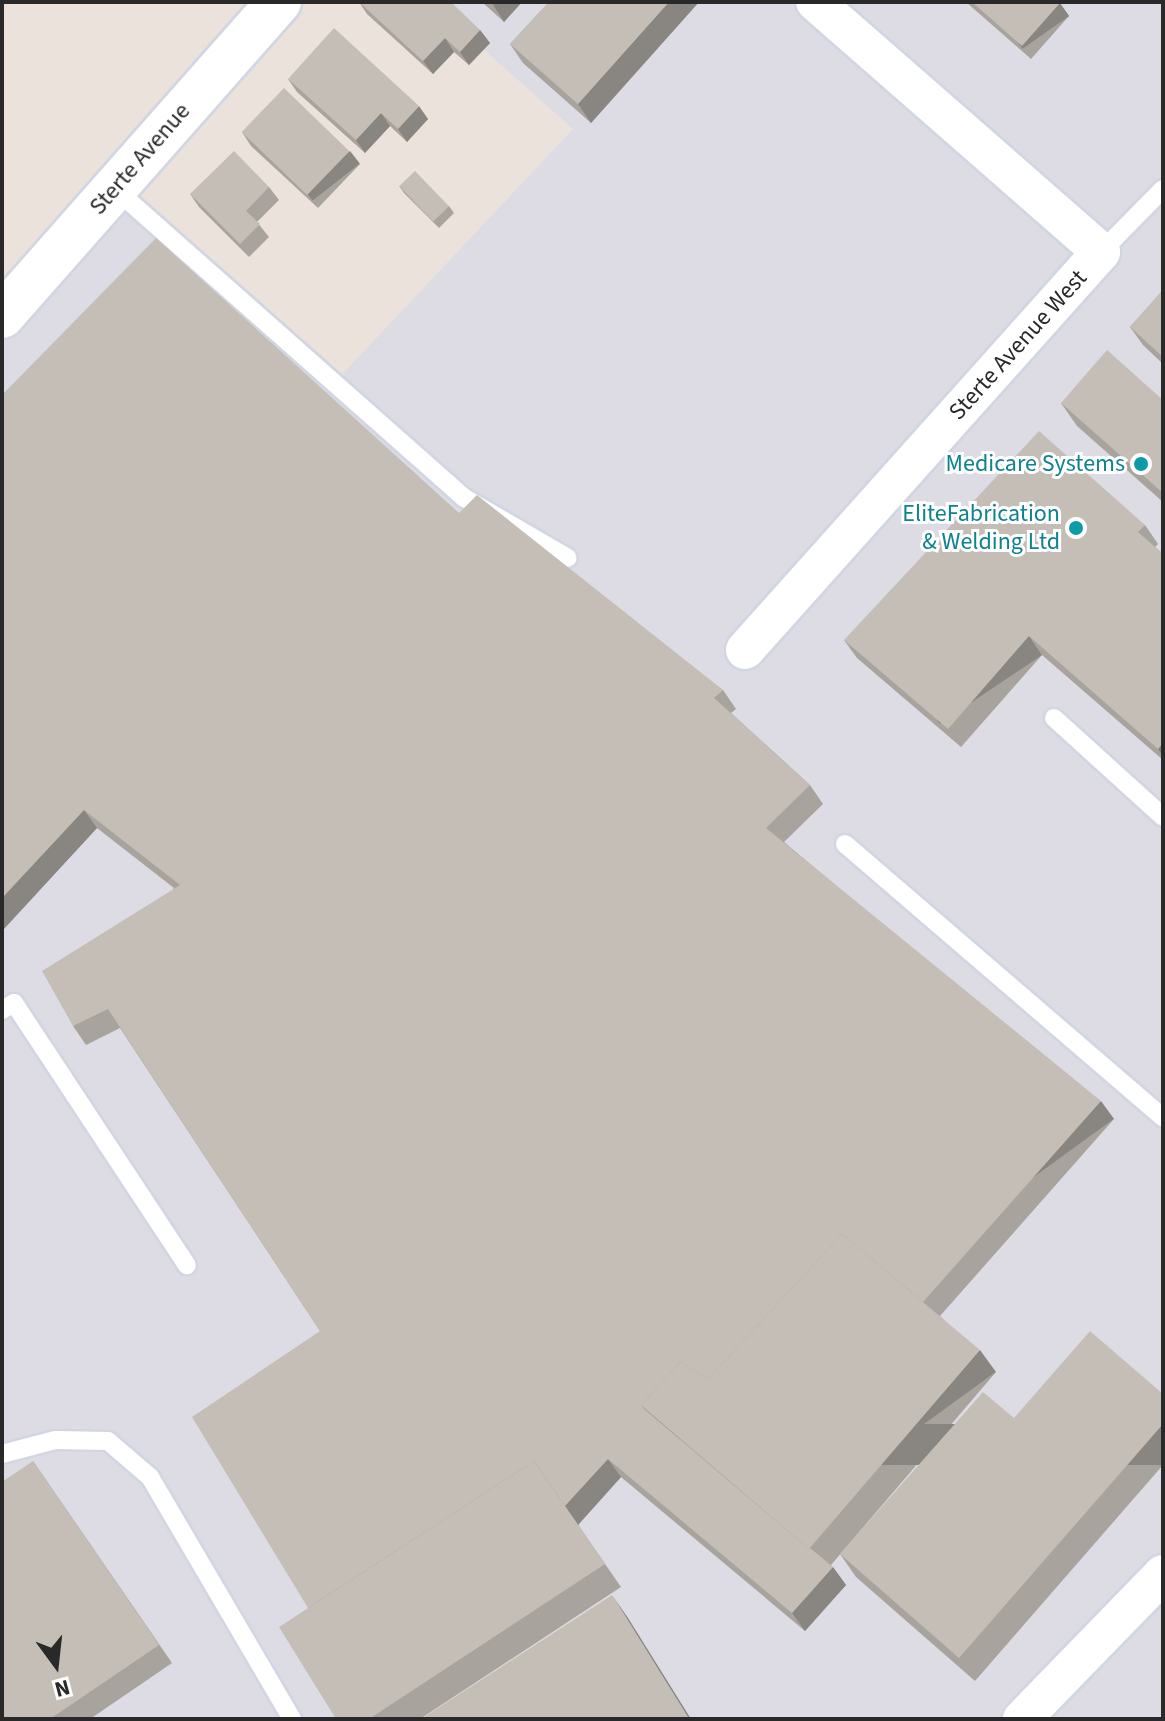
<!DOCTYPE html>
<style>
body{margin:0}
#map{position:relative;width:1165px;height:1721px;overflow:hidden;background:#ebe3db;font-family:"Source Sans 3",sans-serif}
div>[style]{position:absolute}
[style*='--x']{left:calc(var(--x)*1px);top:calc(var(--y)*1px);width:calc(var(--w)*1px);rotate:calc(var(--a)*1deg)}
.industrial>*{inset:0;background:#dddce4}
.roads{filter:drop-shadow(2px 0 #d1d6e2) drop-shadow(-2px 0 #d1d6e2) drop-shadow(0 2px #d1d6e2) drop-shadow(0 -2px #d1d6e2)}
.service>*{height:18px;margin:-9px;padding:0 9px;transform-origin:9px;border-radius:9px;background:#fff}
.minor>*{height:38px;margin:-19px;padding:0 19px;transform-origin:19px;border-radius:19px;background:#fff}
.tertiary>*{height:44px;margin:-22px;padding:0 22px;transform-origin:22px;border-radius:22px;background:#fff}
.wall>*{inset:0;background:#a9a39d}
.shaded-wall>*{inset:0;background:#898580;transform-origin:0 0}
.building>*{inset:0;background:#c4beb7;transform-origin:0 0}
.dots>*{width:22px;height:22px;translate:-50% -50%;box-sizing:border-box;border:4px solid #fff;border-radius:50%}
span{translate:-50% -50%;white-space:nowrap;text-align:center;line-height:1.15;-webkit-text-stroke:6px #fff;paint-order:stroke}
.street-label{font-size:24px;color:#292929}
.culture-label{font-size:24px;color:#0d838f}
.right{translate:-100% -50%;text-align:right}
.frame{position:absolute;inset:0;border:4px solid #292929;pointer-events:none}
.north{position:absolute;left:16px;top:1625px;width:80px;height:80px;-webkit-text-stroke:6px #fff;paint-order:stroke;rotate:165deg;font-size:22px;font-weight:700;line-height:32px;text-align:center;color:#292929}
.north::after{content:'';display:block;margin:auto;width:28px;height:36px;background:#292929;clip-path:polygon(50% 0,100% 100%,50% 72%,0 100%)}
</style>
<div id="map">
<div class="industrial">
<div style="clip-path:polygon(430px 2px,1163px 2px,1163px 1719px,2px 1719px,2px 316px,114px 188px,333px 384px,573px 129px)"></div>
</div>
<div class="roads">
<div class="service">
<div style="--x:114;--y:188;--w:466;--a:41.5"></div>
<div style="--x:463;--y:497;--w:121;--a:30.2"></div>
<div style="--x:1101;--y:252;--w:88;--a:-45.5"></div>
<div style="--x:1054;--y:718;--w:147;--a:42.2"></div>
<div style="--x:845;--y:844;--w:420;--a:40.7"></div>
<div style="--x:2;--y:1010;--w:14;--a:-30"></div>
<div style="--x:14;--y:1003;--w:314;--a:56.6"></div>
<div style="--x:2;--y:1454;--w:55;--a:-14.8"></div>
<div style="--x:55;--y:1440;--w:53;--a:1.1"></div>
<div style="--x:108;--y:1441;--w:55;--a:40.6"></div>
<div style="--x:150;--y:1477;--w:281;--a:59.6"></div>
</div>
<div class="minor">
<div style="--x:745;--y:650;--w:534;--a:-48.19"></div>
<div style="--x:1101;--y:252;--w:380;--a:-138.8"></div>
<div style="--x:1022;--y:1719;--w:202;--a:-45.8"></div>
</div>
<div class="tertiary">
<div style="--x:2;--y:316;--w:419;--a:-48.6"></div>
</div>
</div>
<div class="wall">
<div style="clip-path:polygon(359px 2px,480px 30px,490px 43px,469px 65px,454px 52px,433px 74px,367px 14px)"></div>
<div style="clip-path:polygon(482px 2px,522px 2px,504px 22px)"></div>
<div style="clip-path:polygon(549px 2px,699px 2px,591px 123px,523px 63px,510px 44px)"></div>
<div style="clip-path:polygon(966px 2px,1058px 2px,1069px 16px,1031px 59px)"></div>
<div style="clip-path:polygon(288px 79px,428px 119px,407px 142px,390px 126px,365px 153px,297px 92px)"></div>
<div style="clip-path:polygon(242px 132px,360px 164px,318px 208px,251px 146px)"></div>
<div style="clip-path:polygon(399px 186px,449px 206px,454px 213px,439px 228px,404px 193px)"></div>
<div style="clip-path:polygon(269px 187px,279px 200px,257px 222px,269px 237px,249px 257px,199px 207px,190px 194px)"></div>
<div style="clip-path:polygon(1163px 290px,1163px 364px,1143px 345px,1130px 327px)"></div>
<div style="clip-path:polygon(2px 395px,459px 513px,723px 690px,736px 709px,731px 713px,810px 785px,823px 804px,784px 842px,1114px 1119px,940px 1316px,996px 1372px,831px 1565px,846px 1585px,805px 1631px,621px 1477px,578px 1525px,621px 1587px,420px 1719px,336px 1719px,308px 1608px,320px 1331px,120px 1028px,86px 1045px,73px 1026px,174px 888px,97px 828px,2px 931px)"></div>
<div style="clip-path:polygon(1163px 400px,1163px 502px,1077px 426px,1061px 403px)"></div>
<div style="clip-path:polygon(1145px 525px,1158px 544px,1155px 547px,1163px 554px,1163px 760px,1042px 655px,961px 747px,857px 658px,844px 640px)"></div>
<div style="clip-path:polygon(1163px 1394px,1163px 1465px,975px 1681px,856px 1577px,840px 1554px,1014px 1418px)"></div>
<div style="clip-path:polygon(33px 1461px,172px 1663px,90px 1719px,2px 1719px)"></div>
</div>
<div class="shaded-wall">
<div style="clip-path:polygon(493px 2px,522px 2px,504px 22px,492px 3px)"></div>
<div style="clip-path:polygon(669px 2px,699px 2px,591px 123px,578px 104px)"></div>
<div style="left:1060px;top:3px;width:16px;height:57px;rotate:55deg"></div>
<div style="clip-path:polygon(480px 30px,490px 43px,469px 65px,460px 52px)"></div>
<div style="clip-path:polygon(445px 38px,454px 52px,433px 74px,423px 61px)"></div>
<div style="clip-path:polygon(419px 106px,428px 119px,407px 142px,398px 129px)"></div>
<div style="clip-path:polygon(381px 113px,390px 126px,365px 153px,356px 140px)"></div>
<div style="left:350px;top:151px;width:16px;height:60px;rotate:52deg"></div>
<div style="left:1029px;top:636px;width:23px;height:123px;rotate:56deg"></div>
<div style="clip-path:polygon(1163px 743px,1163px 756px,1158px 749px)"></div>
<div style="clip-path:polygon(84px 810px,97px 828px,2px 931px,2px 898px)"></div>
<div style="left:1101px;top:1101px;width:22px;height:270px;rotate:54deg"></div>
<div style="left:980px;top:1350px;width:27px;height:262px;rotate:54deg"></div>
<div style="left:1163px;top:1424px;width:41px;height:310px;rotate:90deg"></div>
<div style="clip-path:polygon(608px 1459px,621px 1477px,578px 1525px,621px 1587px,534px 1461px)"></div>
<div style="clip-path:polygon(833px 1567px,846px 1585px,805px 1631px,792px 1613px)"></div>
<div style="clip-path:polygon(612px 1595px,628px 1618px,691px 1719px,689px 1719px)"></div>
</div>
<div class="building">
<div style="clip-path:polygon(359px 2px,451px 2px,480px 30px,460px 52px,445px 38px,423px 61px)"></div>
<div style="clip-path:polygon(549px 2px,669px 2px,578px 104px,510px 44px)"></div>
<div style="clip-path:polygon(972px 2px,1058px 2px,1060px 3px,1022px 46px)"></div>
<div style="clip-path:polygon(334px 28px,419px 106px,398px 129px,381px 113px,356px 140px,288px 79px)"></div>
<div style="left:284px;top:88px;width:91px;height:61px;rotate:44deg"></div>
<div style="clip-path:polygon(234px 151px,269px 187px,246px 211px,260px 224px,240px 244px,190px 194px)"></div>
<div style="left:415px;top:171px;width:49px;height:22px;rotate:46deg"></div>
<div style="clip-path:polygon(156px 238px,459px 513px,477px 495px,723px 690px,714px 698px,810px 785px,766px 828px,1101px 1101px,923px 1302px,842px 1234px,708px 1379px,680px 1362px,641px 1405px,644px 1409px,809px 1549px,810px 1548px,833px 1567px,792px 1613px,608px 1459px,565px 1506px,534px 1461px,308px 1608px,192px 1417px,320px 1331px,108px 1009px,73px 1026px,42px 971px,180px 885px,84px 810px,2px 898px,2px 395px)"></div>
<div style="clip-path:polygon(1163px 290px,1163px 357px,1130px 327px)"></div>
<div style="clip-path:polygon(1107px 350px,1163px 400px,1163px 493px,1061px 403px)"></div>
<div style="clip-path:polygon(1039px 431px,1145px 525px,1138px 532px,1163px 554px,1163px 743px,1158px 749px,1029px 636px,948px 729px,844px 640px)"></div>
<div style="clip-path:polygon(842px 1234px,980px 1350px,809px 1549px,641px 1405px,680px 1362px,708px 1379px)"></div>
<div style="clip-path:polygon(1090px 1331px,1163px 1394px,1163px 1424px,959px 1658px,840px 1554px,983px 1392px,1014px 1418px)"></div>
<div style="clip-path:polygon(33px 1461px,159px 1645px,50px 1719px,2px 1719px,2px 1482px)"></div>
<div style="clip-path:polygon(534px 1461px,605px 1564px,369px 1719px,336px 1719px,279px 1627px)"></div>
<div style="clip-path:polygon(612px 1595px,689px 1719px,421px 1719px)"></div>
</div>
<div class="dots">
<div style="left:1141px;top:464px;background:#0f9aa8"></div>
<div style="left:1076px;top:528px;background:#0f9aa8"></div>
</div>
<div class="street-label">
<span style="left:140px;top:159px;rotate:-49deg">Sterte Avenue</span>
<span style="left:1018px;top:345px;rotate:-48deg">Sterte Avenue West</span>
</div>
<div class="culture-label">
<span class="right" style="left:1125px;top:464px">Medicare Systems</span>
<span class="right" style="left:1060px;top:528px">EliteFabrication<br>&amp; Welding Ltd</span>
</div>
<div class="frame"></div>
<div class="north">N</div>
</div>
